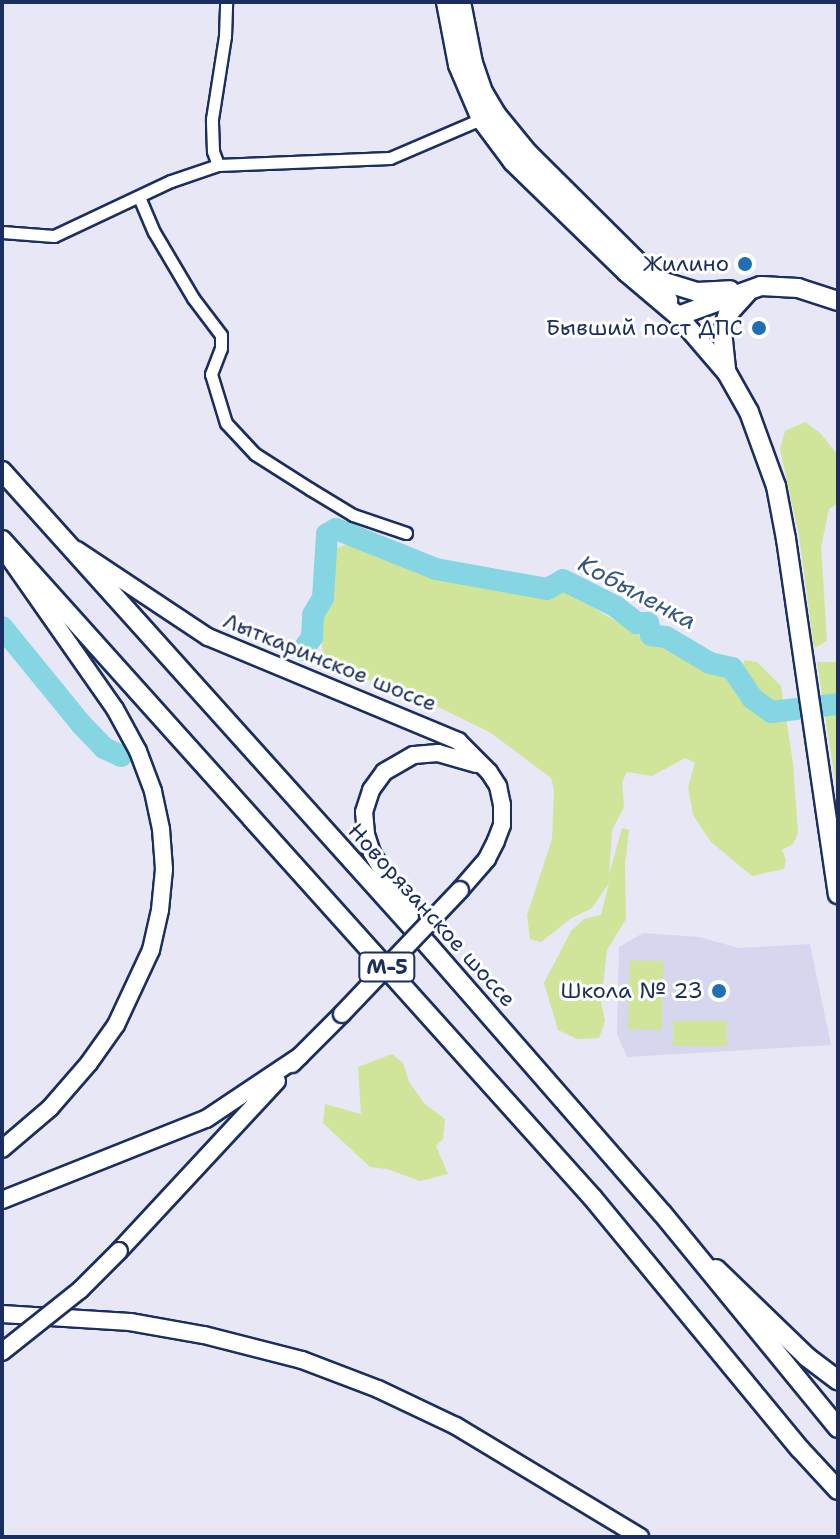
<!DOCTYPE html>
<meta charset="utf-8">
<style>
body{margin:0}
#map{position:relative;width:840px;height:1539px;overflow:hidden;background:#e7e7f6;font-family:"Shantell Sans",sans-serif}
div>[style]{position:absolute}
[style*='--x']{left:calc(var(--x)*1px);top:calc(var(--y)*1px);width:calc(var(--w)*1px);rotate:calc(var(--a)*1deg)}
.built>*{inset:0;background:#d6d6ef}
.green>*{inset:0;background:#d0e59a;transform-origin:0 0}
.river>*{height:22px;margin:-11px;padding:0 11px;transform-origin:11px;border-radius:11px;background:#86d5e3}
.roads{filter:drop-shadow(2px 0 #1b2f5e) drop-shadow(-2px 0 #1b2f5e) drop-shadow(0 2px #1b2f5e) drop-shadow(0 -2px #1b2f5e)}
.minor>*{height:11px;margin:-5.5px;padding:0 5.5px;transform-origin:5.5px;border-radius:5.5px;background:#fff}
.secondary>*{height:16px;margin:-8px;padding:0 8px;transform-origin:8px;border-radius:8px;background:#fff}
.primary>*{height:18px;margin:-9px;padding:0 9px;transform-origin:9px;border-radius:9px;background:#fff}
.trunk>*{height:18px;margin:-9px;padding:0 9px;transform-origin:9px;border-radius:9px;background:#fff}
.bridges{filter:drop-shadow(2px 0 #1b2f5e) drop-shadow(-2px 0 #1b2f5e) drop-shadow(0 2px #1b2f5e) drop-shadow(0 -2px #1b2f5e)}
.secondary-bridge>*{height:16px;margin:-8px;padding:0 8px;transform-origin:8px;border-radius:8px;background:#fff}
.dots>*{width:22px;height:22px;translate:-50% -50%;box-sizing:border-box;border:4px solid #fff;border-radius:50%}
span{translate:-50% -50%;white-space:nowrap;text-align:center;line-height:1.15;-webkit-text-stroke:6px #fff;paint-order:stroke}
.shield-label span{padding:2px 6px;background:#fff;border:2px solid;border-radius:6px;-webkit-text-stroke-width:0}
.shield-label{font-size:20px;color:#1b2f5e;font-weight:700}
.poi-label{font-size:22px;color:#1b2f5e}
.right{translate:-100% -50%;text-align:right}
.street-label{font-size:22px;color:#1b2f5e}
.water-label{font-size:24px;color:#36587f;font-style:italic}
.frame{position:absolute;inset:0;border:4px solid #1b2f5e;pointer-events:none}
</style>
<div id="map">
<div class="built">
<div style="clip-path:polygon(643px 933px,699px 937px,739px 948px,810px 944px,831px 1045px,627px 1057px,617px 1034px,619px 947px)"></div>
</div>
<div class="green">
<div style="clip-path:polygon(805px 422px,820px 433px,838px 455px,838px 503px,829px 509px,821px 547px,827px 641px,814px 648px,799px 536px,780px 449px,785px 431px)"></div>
<div style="clip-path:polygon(348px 544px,361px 545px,436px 578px,548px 594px,566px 591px,655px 645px,708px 666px,734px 682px,745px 660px,757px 662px,781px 686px,793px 763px,798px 833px,793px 844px,782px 850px,786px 860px,784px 869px,752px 876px,711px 842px,693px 815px,688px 787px,695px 763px,685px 758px,652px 776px,627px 772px,622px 782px,624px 807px,612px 830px,609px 875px,622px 828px,629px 830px,625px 865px,626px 919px,607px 950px,601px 1003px,605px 1021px,599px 1038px,577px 1039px,558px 1030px,544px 983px,571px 931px,584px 919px,601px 915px,609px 883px,592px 908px,570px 919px,541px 942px,530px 939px,527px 915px,552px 839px,554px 790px,551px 778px,491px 733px,424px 700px,324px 664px,320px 629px,329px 600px,332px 559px,337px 548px)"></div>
<div style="clip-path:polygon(817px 662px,838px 662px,838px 800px)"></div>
<div style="left:630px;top:960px;width:34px;height:69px;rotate:2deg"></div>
<div style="left:727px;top:1021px;width:25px;height:54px;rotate:90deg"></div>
<div style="clip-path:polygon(392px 1054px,403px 1063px,409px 1082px,425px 1104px,445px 1119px,443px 1139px,436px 1146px,448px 1174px,420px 1181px,387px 1169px,370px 1167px,323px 1123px,325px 1104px,361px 1114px,358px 1067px)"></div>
</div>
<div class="river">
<div style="--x:2;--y:627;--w:125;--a:50.8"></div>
<div style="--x:81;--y:724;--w:33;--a:46"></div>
<div style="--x:104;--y:748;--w:19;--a:25"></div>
<div style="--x:303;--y:650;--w:16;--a:-55"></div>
<div style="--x:312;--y:637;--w:22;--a:-87"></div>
<div style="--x:313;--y:615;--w:20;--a:-60"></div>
<div style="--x:323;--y:598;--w:64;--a:-86.4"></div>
<div style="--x:327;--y:534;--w:10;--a:-29"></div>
<div style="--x:336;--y:529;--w:108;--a:21.8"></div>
<div style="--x:436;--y:569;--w:113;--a:10.2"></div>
<div style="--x:547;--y:589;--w:18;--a:-29"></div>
<div style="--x:563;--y:580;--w:58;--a:26.6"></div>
<div style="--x:615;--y:606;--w:28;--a:38"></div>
<div style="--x:637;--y:623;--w:11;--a:0"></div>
<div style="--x:648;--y:623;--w:12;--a:76"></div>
<div style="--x:651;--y:635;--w:15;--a:8"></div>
<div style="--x:666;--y:637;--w:51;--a:30.6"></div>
<div style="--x:710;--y:663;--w:23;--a:13"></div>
<div style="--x:732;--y:668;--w:36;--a:56"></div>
<div style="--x:752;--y:698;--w:24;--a:36"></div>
<div style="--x:771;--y:712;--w:67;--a:-6.8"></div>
</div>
<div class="roads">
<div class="minor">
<div style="--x:218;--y:165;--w:15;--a:-110"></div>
<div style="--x:213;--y:151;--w:32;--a:-92"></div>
<div style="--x:212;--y:119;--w:84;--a:-81.1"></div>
<div style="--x:225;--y:36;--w:34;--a:-88"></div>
<div style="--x:139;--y:197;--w:38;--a:67"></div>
<div style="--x:154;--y:232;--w:77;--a:59.4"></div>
<div style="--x:193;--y:298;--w:46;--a:52.9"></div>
<div style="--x:221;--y:335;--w:13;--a:90"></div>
<div style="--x:221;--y:348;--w:28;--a:111"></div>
<div style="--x:211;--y:374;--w:51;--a:73"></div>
<div style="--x:226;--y:423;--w:42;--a:46.9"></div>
<div style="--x:255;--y:454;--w:65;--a:32.5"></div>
<div style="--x:310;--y:489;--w:50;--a:31.2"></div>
<div style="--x:353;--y:515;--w:56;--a:18.8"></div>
<div style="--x:2;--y:232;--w:52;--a:4.4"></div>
<div style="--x:54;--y:236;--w:129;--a:-25.2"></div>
<div style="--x:171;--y:181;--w:50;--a:-18.8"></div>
<div style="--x:218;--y:165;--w:172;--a:-2.3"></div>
<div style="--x:390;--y:158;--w:99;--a:-23.2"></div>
</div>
<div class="secondary">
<div style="--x:77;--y:550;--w:157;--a:33.6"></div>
<div style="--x:208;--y:637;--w:271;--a:22.6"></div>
<div style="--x:458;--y:741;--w:44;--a:45"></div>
<div style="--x:489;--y:772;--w:17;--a:57"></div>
<div style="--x:498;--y:786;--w:19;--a:78"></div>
<div style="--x:502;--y:805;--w:20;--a:90"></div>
<div style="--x:502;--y:825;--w:17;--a:111"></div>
<div style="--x:496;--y:841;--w:20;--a:117"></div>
<div style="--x:487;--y:859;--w:41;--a:131.1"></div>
<div style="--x:410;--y:917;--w:74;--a:-120.7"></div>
<div style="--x:372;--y:853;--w:20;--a:-108"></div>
<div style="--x:366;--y:834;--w:22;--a:-95"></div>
<div style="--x:364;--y:812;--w:23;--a:-72"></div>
<div style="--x:371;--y:790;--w:22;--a:-54"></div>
<div style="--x:384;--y:772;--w:34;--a:-30"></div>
<div style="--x:414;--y:755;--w:24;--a:-5"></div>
<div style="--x:438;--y:753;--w:40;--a:16"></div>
<div style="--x:292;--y:1064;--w:71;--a:-45"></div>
<div style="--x:2;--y:1149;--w:63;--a:-40.5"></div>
<div style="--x:50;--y:1108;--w:60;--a:-49.1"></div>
<div style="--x:89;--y:1063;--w:47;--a:-54.6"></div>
<div style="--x:116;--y:1025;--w:83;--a:-65"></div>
<div style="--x:151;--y:950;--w:41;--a:-77.3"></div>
<div style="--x:160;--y:910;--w:41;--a:-84.4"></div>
<div style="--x:164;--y:869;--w:40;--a:-94.3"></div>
<div style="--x:161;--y:829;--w:39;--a:-102"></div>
<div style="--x:153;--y:791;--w:43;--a:-110.6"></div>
<div style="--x:138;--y:751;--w:48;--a:-118.7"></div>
<div style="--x:115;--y:709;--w:195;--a:-125"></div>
<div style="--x:2;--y:1200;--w:219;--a:-21.7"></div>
<div style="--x:206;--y:1119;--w:113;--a:-33.8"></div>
<div style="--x:119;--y:1251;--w:232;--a:-47.1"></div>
<div style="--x:2;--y:1314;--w:128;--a:3.6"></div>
<div style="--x:130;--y:1322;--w:75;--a:10"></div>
<div style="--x:204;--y:1335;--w:101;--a:14.3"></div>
<div style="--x:302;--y:1360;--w:81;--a:20.9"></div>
<div style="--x:378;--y:1389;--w:86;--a:25.4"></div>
<div style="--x:456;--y:1426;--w:215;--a:31.1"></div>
</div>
<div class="primary">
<div style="--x:446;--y:2;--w:64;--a:79.2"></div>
<div style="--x:458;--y:65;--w:59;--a:66.9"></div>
<div style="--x:481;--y:119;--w:54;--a:53.3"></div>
<div style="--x:513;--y:162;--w:158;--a:44.2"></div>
<div style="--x:626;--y:272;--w:68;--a:40.2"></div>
<div style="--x:678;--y:316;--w:75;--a:49.3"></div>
<div style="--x:727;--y:373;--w:45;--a:60.6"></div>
<div style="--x:749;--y:412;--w:79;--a:70"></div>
<div style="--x:776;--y:486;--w:54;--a:79.3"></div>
<div style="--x:786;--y:539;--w:359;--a:81.7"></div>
<div style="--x:461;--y:2;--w:62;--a:78.9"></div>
<div style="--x:473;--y:63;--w:31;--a:71"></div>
<div style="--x:483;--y:92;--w:26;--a:59"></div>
<div style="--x:496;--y:114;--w:50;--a:50.6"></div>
<div style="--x:528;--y:153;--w:179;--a:44.8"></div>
<div style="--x:655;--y:279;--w:25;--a:58"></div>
<div style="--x:655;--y:279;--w:44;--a:17.2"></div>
<div style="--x:697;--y:292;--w:33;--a:-3"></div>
<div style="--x:678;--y:316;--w:88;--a:-19.9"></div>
<div style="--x:761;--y:286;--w:37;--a:3"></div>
<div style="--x:798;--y:288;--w:42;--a:18"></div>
<div style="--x:726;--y:369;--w:37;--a:-96"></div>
<div style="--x:722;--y:332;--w:19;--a:-72"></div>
<div style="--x:728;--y:314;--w:30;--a:-48"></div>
<div style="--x:716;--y:1269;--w:127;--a:44"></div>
<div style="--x:807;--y:1357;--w:39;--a:37"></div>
</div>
<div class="trunk">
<div style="--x:2;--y:471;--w:637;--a:48.05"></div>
<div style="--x:428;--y:945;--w:356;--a:48.9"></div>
<div style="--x:662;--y:1213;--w:278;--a:50.7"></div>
<div style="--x:2;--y:540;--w:883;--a:48.08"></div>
<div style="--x:592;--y:1197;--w:327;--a:50.5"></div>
<div style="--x:800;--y:1449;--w:56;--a:47.2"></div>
</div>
</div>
<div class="bridges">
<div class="secondary-bridge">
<div style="--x:342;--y:1014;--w:171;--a:-46.4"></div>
<div style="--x:2;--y:1352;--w:100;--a:-38.5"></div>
<div style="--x:80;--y:1290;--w:55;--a:-45"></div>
</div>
</div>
<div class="dots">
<div style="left:745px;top:264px;background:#1f6fb2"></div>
<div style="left:759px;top:328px;background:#1f6fb2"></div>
<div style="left:719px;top:991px;background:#1f6fb2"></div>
</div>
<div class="shield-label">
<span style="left:387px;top:967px">М-5</span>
</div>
<div class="poi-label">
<span class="right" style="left:729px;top:264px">Жилино</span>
<span class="right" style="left:743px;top:328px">Бывший пост ДПС</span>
<span class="right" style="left:703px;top:991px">Школа № 23</span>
</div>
<div class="street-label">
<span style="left:330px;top:662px;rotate:22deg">Лыткаринское шоссе</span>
<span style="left:432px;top:915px;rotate:48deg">Новорязанское шоссе</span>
</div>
<div class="water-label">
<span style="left:637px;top:593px;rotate:28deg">Кобыленка</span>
</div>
<div class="frame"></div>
</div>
